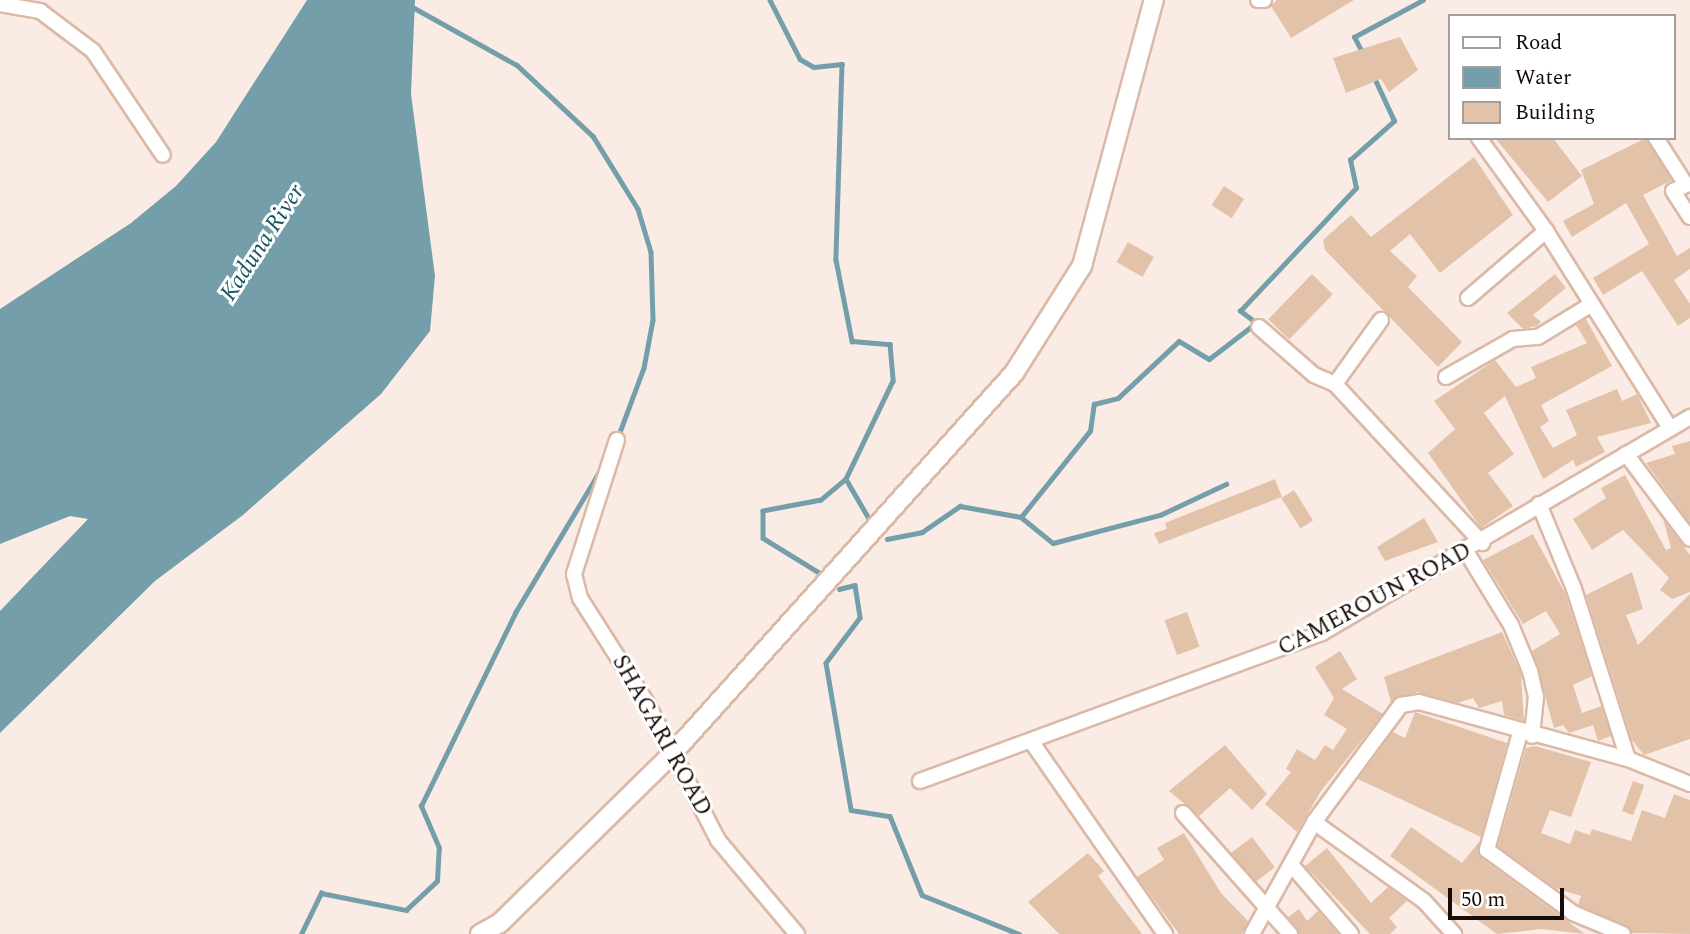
<!DOCTYPE html>
<style>
body{margin:0}
#map{position:relative;width:1690px;height:934px;overflow:hidden;background:#faece5;font-family:Spectral,serif}
div>[style]{position:absolute}
[style*='--x']{left:calc(var(--x)*1px);top:calc(var(--y)*1px);width:calc(var(--w)*1px);rotate:calc(var(--a)*1deg)}
.water>*{inset:0;background:#749faa}
.stream>*{height:4.5px;margin:-2.25px;padding:0 2.25px;transform-origin:2.25px;border-radius:2.25px;background:#749faa}
.building>*{inset:0;background:#e2c3a9;transform-origin:0 0}
.roads{filter:drop-shadow(2px 0 #dbb9a7) drop-shadow(-2px 0 #dbb9a7) drop-shadow(0 2px #dbb9a7) drop-shadow(0 -2px #dbb9a7)}
.minor>*{height:14px;margin:-7px;padding:0 7px;transform-origin:7px;border-radius:7px;background:#fff}
.tertiary>*{height:18px;margin:-9px;padding:0 9px;transform-origin:9px;border-radius:9px;background:#fff}
span{translate:-50% -50%;white-space:nowrap;text-align:center;line-height:1.15;-webkit-text-stroke:6px #fff;paint-order:stroke}
.street-label{font-size:23px;color:#170c06}
.water-label{font-size:24px;color:#1a5764;font-style:italic}
.legend{position:absolute;left:1448px;top:14px;width:228px;height:126px;box-sizing:border-box;background:#fff;border:2px solid #a29e9b;margin:0;padding:9px 12px;list-style:none;font-size:21px;color:#170c06}
.legend li{display:flex;align-items:center;gap:14px;height:35px}
.legend b{width:35px;border:2px solid #a29e9b}
.scale{position:absolute;left:1448px;top:888px;width:116px;height:32px;box-sizing:border-box;border:4px solid #170c06;border-top:0;padding-left:9px;font-size:21px;line-height:24px;white-space:nowrap;color:#170c06;-webkit-text-stroke:5px #fff;paint-order:stroke}
</style>
<div id="map">
<div class="water">
<div style="clip-path:polygon(307px 0,415px 0,411px 94px,435px 276px,430px 331px,381px 394px,243px 515px,155px 581px,0 733px,0 611px,88px 519px,70px 516px,0 544px,0 309px,131px 223px,176px 186px,216px 142px)"></div>
</div>
<div class="stream">
<div style="--x:400;--y:0;--w:134;--a:29.1"></div>
<div style="--x:517;--y:65;--w:104;--a:43.1"></div>
<div style="--x:593;--y:136;--w:86;--a:58.3"></div>
<div style="--x:638;--y:209;--w:45;--a:73.2"></div>
<div style="--x:651;--y:252;--w:68;--a:88.3"></div>
<div style="--x:653;--y:320;--w:49;--a:100.6"></div>
<div style="--x:644;--y:368;--w:75;--a:110.4"></div>
<div style="--x:770;--y:0;--w:66;--a:63"></div>
<div style="--x:800;--y:59;--w:16;--a:30"></div>
<div style="--x:814;--y:67;--w:28;--a:-6"></div>
<div style="--x:842;--y:64;--w:196;--a:91.8"></div>
<div style="--x:836;--y:260;--w:83;--a:78.8"></div>
<div style="--x:852;--y:341;--w:38;--a:5"></div>
<div style="--x:890;--y:344;--w:37;--a:85"></div>
<div style="--x:893;--y:381;--w:109;--a:115.6"></div>
<div style="--x:846;--y:479;--w:33;--a:140"></div>
<div style="--x:821;--y:500;--w:59;--a:169.3"></div>
<div style="--x:763;--y:511;--w:27;--a:90"></div>
<div style="--x:763;--y:538;--w:67;--a:31.6"></div>
<div style="--x:1363;--y:54;--w:19;--a:-118"></div>
<div style="--x:1354;--y:37;--w:78;--a:-28.2"></div>
<div style="--x:846;--y:479;--w:50;--a:59.8"></div>
<div style="--x:1021;--y:517;--w:110;--a:-51.3"></div>
<div style="--x:1090;--y:431;--w:27;--a:-82"></div>
<div style="--x:1094;--y:404;--w:25;--a:-14"></div>
<div style="--x:1118;--y:398;--w:83;--a:-43.1"></div>
<div style="--x:1179;--y:341;--w:35;--a:31"></div>
<div style="--x:1209;--y:359;--w:59;--a:-37.5"></div>
<div style="--x:1256;--y:323;--w:20;--a:-143"></div>
<div style="--x:1240;--y:311;--w:169;--a:-46.7"></div>
<div style="--x:1356;--y:188;--w:29;--a:-102"></div>
<div style="--x:1350;--y:160;--w:59;--a:-41.6"></div>
<div style="--x:1394;--y:121;--w:47;--a:-114.9"></div>
<div style="--x:887;--y:539;--w:36;--a:-11"></div>
<div style="--x:922;--y:532;--w:46;--a:-34.4"></div>
<div style="--x:960;--y:506;--w:62;--a:10.2"></div>
<div style="--x:1021;--y:517;--w:41;--a:39.1"></div>
<div style="--x:1053;--y:543;--w:111;--a:-14.7"></div>
<div style="--x:1160;--y:515;--w:73;--a:-25.2"></div>
<div style="--x:839;--y:589;--w:16;--a:-14"></div>
<div style="--x:855;--y:585;--w:33;--a:81"></div>
<div style="--x:860;--y:618;--w:56;--a:127.1"></div>
<div style="--x:826;--y:663;--w:149;--a:80.3"></div>
<div style="--x:851;--y:810;--w:39;--a:9"></div>
<div style="--x:890;--y:816;--w:85;--a:67.9"></div>
<div style="--x:922;--y:895;--w:105;--a:21.9"></div>
<div style="--x:301;--y:934;--w:46;--a:-64"></div>
<div style="--x:321;--y:893;--w:87;--a:11.3"></div>
<div style="--x:406;--y:910;--w:42;--a:-43.1"></div>
<div style="--x:437;--y:881;--w:33;--a:-87"></div>
<div style="--x:439;--y:848;--w:46;--a:-113.2"></div>
<div style="--x:421;--y:806;--w:215;--a:-64"></div>
<div style="--x:515;--y:613;--w:170;--a:-59.2"></div>
</div>
<div class="building">
<div style="clip-path:polygon(1277px 0,1354px 0,1291px 38px,1271px 6px)"></div>
<div style="clip-path:polygon(1400px 37px,1418px 70px,1389px 92px,1381px 79px,1346px 93px,1333px 58px)"></div>
<div style="clip-path:polygon(1495px 138px,1553px 138px,1582px 176px,1548px 202px)"></div>
<div style="clip-path:polygon(1646px 138px,1672px 180px,1643px 195px,1677px 256px,1690px 248px,1690px 269px,1674px 280px,1690px 304px,1690px 318px,1678px 326px,1642px 271px,1603px 295px,1593px 278px,1649px 244px,1626px 203px,1572px 237px,1563px 221px,1594px 204px,1581px 170px)"></div>
<div style="clip-path:polygon(1474px 157px,1513px 215px,1440px 273px,1410px 234px,1390px 251px,1417px 276px,1408px 287px,1462px 342px,1438px 367px,1325px 250px,1323px 240px,1351px 215px,1371px 237px)"></div>
<div style="left:1224px;top:186px;width:24px;height:23px;rotate:33deg"></div>
<div style="left:1128px;top:242px;width:30px;height:23px;rotate:30deg"></div>
<div style="left:1312px;top:274px;width:29px;height:63px;rotate:44deg"></div>
<div style="clip-path:polygon(1555px 274px,1566px 288px,1533px 315px,1541px 322px,1537px 326px,1523px 329px,1507px 313px)"></div>
<div style="clip-path:polygon(1586px 319px,1612px 366px,1541px 405px,1549px 421px,1540px 427px,1553px 448px,1577px 435px,1566px 410px,1617px 389px,1622px 401px,1637px 394px,1651px 423px,1597px 437px,1605px 452px,1576px 467px,1573px 460px,1543px 479px,1505px 396px,1484px 413px,1514px 454px,1488px 473px,1513px 506px,1481px 528px,1428px 453px,1455px 429px,1434px 401px,1495px 360px,1516px 387px,1536px 378px,1531px 367px,1587px 343px,1576px 325px)"></div>
<div style="clip-path:polygon(1690px 441px,1690px 523px,1646px 463px,1675px 454px,1672px 446px)"></div>
<div style="clip-path:polygon(1625px 475px,1666px 550px,1671px 548px,1663px 519px,1690px 555px,1690px 592px,1672px 599px,1660px 590px,1669px 578px,1623px 530px,1592px 550px,1573px 519px,1606px 498px,1601px 488px)"></div>
<div style="clip-path:polygon(1275px 479px,1282px 497px,1159px 544px,1154px 533px,1167px 529px,1165px 523px)"></div>
<div style="left:1294px;top:490px;width:36px;height:15px;rotate:58deg"></div>
<div style="clip-path:polygon(1424px 518px,1438px 542px,1385px 561px,1377px 547px)"></div>
<div style="clip-path:polygon(1533px 534px,1565px 593px,1592px 676px,1573px 685px,1582px 713px,1601px 706px,1611px 736px,1598px 741px,1593px 725px,1569px 733px,1563px 725px,1554px 728px,1532px 651px,1560px 634px,1546px 611px,1523px 624px,1483px 560px)"></div>
<div style="clip-path:polygon(1632px 572px,1643px 609px,1626px 615px,1638px 645px,1690px 594px,1690px 739px,1644px 755px,1632px 740px,1586px 595px)"></div>
<div style="left:1187px;top:612px;width:37px;height:24px;rotate:70deg"></div>
<div style="clip-path:polygon(1502px 632px,1521px 674px,1524px 721px,1504px 715px,1502px 701px,1479px 708px,1473px 698px,1458px 703px,1418px 692px,1391px 702px,1384px 677px)"></div>
<div style="clip-path:polygon(1340px 651px,1357px 679px,1342px 689px,1383px 714px,1321px 791px,1297px 832px,1265px 804px,1291px 772px,1286px 769px,1297px 749px,1315px 760px,1325px 745px,1333px 750px,1347px 729px,1324px 715px,1334px 698px,1315px 667px)"></div>
<div style="clip-path:polygon(1415px 712px,1507px 743px,1481px 837px,1358px 779px,1393px 732px,1405px 738px)"></div>
<div style="clip-path:polygon(1225px 745px,1267px 794px,1252px 810px,1230px 788px,1199px 816px,1169px 791px)"></div>
<div style="clip-path:polygon(1535px 746px,1591px 762px,1571px 817px,1550px 810px,1541px 833px,1570px 844px,1575px 830px,1590px 835px,1592px 829px,1631px 841px,1642px 810px,1665px 818px,1674px 794px,1690px 800px,1690px 934px,1633px 933px,1578px 905px,1581px 896px,1555px 888px,1498px 846px,1526px 748px)"></div>
<div style="left:1633px;top:781px;width:12px;height:32px;rotate:20deg"></div>
<div style="clip-path:polygon(1411px 827px,1462px 863px,1479px 842px,1481px 858px,1585px 934px,1541px 929px,1497px 934px,1390px 856px)"></div>
<div style="clip-path:polygon(1184px 833px,1221px 893px,1248px 921px,1242px 934px,1179px 934px,1137px 877px,1164px 860px,1157px 848px)"></div>
<div style="left:1252px;top:837px;width:38px;height:26px;rotate:53deg"></div>
<div style="clip-path:polygon(1327px 848px,1371px 903px,1388px 887px,1407px 901px,1389px 918px,1397px 927px,1390px 934px,1370px 934px,1305px 866px)"></div>
<div style="clip-path:polygon(1088px 853px,1104px 871px,1098px 876px,1142px 934px,1059px 934px,1028px 902px)"></div>
<div style="clip-path:polygon(1299px 909px,1307px 921px,1318px 911px,1338px 934px,1299px 934px,1288px 917px)"></div>
</div>
<div class="roads">
<div class="minor">
<div style="--x:1258;--y:0;--w:6;--a:0"></div>
<div style="--x:0;--y:4;--w:41;--a:9.9"></div>
<div style="--x:40;--y:11;--w:66;--a:37"></div>
<div style="--x:93;--y:51;--w:125;--a:56.1"></div>
<div style="--x:1479;--y:138;--w:115;--a:54.2"></div>
<div style="--x:1546;--y:231;--w:233;--a:57.8"></div>
<div style="--x:1656;--y:138;--w:56;--a:57.4"></div>
<div style="--x:1686;--y:185;--w:14;--a:155"></div>
<div style="--x:1673;--y:191;--w:31;--a:57"></div>
<div style="--x:1468;--y:298;--w:103;--a:-40.7"></div>
<div style="--x:1259;--y:327;--w:73;--a:41.1"></div>
<div style="--x:1314;--y:375;--w:23;--a:23"></div>
<div style="--x:1335;--y:384;--w:217;--a:47.2"></div>
<div style="--x:1446;--y:377;--w:77;--a:-29.6"></div>
<div style="--x:1513;--y:339;--w:25;--a:-5"></div>
<div style="--x:1538;--y:337;--w:63;--a:-31.4"></div>
<div style="--x:1335;--y:384;--w:79;--a:-54.3"></div>
<div style="--x:617;--y:440;--w:141;--a:107.8"></div>
<div style="--x:574;--y:574;--w:25;--a:76"></div>
<div style="--x:580;--y:598;--w:125;--a:57.5"></div>
<div style="--x:647;--y:703;--w:154;--a:62.6"></div>
<div style="--x:718;--y:840;--w:123;--a:50"></div>
<div style="--x:1626;--y:454;--w:106;--a:53"></div>
<div style="--x:1539;--y:504;--w:92;--a:67.6"></div>
<div style="--x:1574;--y:589;--w:178;--a:72.4"></div>
<div style="--x:1467;--y:553;--w:84;--a:58.6"></div>
<div style="--x:1511;--y:625;--w:50;--a:67.6"></div>
<div style="--x:1530;--y:671;--w:27;--a:77"></div>
<div style="--x:1536;--y:697;--w:39;--a:96"></div>
<div style="--x:1520;--y:733;--w:122;--a:105.8"></div>
<div style="--x:1487;--y:850;--w:107;--a:36.2"></div>
<div style="--x:1573;--y:913;--w:54;--a:22.8"></div>
<div style="--x:1031;--y:741;--w:235;--a:55.2"></div>
<div style="--x:920;--y:781;--w:428;--a:-20.2"></div>
<div style="--x:1322;--y:633;--w:427;--a:-30.4"></div>
<div style="--x:1183;--y:813;--w:162;--a:48.5"></div>
<div style="--x:1314;--y:822;--w:135;--a:35.7"></div>
<div style="--x:1424;--y:901;--w:45;--a:47.7"></div>
<div style="--x:1294;--y:868;--w:87;--a:49.2"></div>
<div style="--x:1252;--y:934;--w:128;--a:-61"></div>
<div style="--x:1314;--y:822;--w:146;--a:-53.4"></div>
<div style="--x:1401;--y:705;--w:18;--a:-9"></div>
<div style="--x:1419;--y:702;--w:217;--a:15.3"></div>
<div style="--x:1628;--y:759;--w:67;--a:22"></div>
</div>
<div class="tertiary">
<div style="--x:480;--y:934;--w:23;--a:-29"></div>
<div style="--x:500;--y:923;--w:241;--a:-44.5"></div>
<div style="--x:672;--y:754;--w:512;--a:-48.09"></div>
<div style="--x:1014;--y:373;--w:127;--a:-57.6"></div>
<div style="--x:1082;--y:266;--w:276;--a:-74.9"></div>
</div>
</div>
<div class="street-label">
<span style="left:1375px;top:600px;rotate:-28deg">CAMEROUN ROAD</span>
<span style="left:661px;top:736px;rotate:61deg">SHAGARI ROAD</span>
</div>
<div class="water-label">
<span style="left:263px;top:243px;rotate:-57deg">Kaduna River</span>
</div>
<ul class="legend">
<li><b style="height:9px;background:#fff"></b>Road</li>
<li><b style="height:19px;background:#749faa"></b>Water</li>
<li><b style="height:19px;background:#e2c3a9"></b>Building</li>
</ul>
<div class="scale">50 m</div>
</div>
